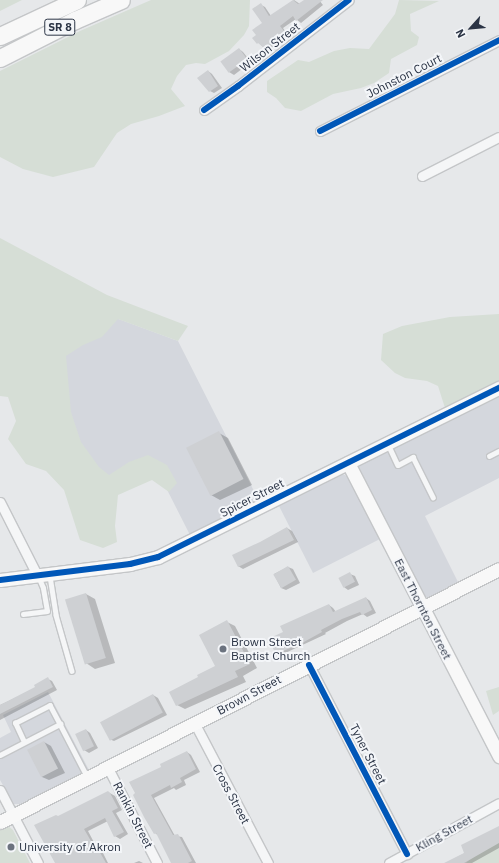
<!DOCTYPE html>
<style>
body{margin:0}
#map{position:relative;width:499px;height:863px;overflow:hidden;background:#e6e8ea;font-family:"IBM Plex Sans",sans-serif}
div>[style]{position:absolute}
[style*='--x']{left:calc(var(--x)*1px);top:calc(var(--y)*1px);width:calc(var(--w)*1px);rotate:calc(var(--a)*1deg)}
.built>*{inset:0;background:#d4d7dd}
.green>*{inset:0;background:#d6ded6}
.shadow>*{inset:0;background:#0003}
.building>*{inset:0;background:#ced0d3;transform-origin:0 0}
.roads{filter:drop-shadow(1px 0 #c4c6c8) drop-shadow(-1px 0 #c4c6c8) drop-shadow(0 1px #c4c6c8) drop-shadow(0 -1px #c4c6c8)}
.lane>*{height:4.5px;margin:-2.25px;padding:0 2.25px;transform-origin:2.25px;border-radius:2.25px;background:#f5f6f7}
.street>*{height:9px;margin:-4.5px;padding:0 4.5px;transform-origin:4.5px;border-radius:4.5px;background:#f5f6f7}
.secondary>*{height:13px;margin:-6.5px;padding:0 6.5px;transform-origin:6.5px;border-radius:6.5px;background:#f8f8f8}
.highway>*{height:17px;margin:-8.5px;padding:0 8.5px;transform-origin:8.5px;border-radius:8.5px;background:#f8f8f8}
.cycleway>*{height:6px;margin:-3px;padding:0 3px;transform-origin:3px;border-radius:3px;background:#0057b8}
.dots>*{width:11px;height:11px;translate:-50% -50%;box-sizing:border-box;border:2px solid #f4f6f9;border-radius:50%}
span{translate:-50% -50%;white-space:nowrap;text-align:center;line-height:1.15;-webkit-text-stroke:4px #f4f6f9;paint-order:stroke}
.shield-label span{padding:1px 3px;background:#f4f6f9;border:1px solid;border-radius:3px;-webkit-text-stroke-width:0}
.shield-label{font-size:11px;color:#2b3445;font-weight:700}
.street-label{font-size:12px;color:#2b3445}
.poi-label{font-size:12px;color:#2b3445}
.left{translate:0 -50%;text-align:left}
.north{position:absolute;left:451px;top:8px;width:40px;height:40px;-webkit-text-stroke:3px #f4f6f9;paint-order:stroke;rotate:243deg;font-size:11px;font-weight:700;line-height:16px;text-align:center;color:#2b3445}
.north::after{content:'';display:block;margin:auto;width:14px;height:18px;background:#2b3445;clip-path:polygon(50% 0,100% 100%,50% 72%,0 100%)}
</style>
<div id="map">
<div class="built">
<div style="clip-path:polygon(113px 317px,178px 341px,259px 501px,190px 535px,153px 462px,97px 490px,30px 361px)"></div>
<div style="clip-path:polygon(499px 395px,499px 478px,425px 516px,458px 582px,429px 597px,424px 597px,357px 469px,361px 464px)"></div>
<div style="clip-path:polygon(342px 474px,347px 476px,380px 539px,313px 573px,278px 504px)"></div>
<div style="clip-path:polygon(48px 692px,89px 770px,20px 804px,14px 804px,0 780px,0 738px,11px 732px,3px 715px)"></div>
</div>
<div class="green">
<div style="clip-path:polygon(0 0,22px 0,0 11px)"></div>
<div style="clip-path:polygon(151px 0,250px 0,249px 26px,244px 35px,229px 51px,205px 64px,196px 63px,186px 65px,177px 76px,171px 89px,185px 106px,159px 116px,131px 124px,117px 133px,94px 167px,53px 177px,23px 169px,0 157px,0 71px,80px 31px)"></div>
<div style="clip-path:polygon(399px 0,439px 1px,410px 14px,411px 31px,419px 37px,417px 45px,391px 59px,389px 73px,374px 83px,361px 88px,333px 94px,301px 111px,285px 108px,276px 98px,267px 92px,267px 81px,298px 60px,309px 62px,334px 51px,350px 48px,369px 49px,395px 14px)"></div>
<div style="clip-path:polygon(0 238px,107px 295px,188px 326px,178px 341px,118px 319px,102px 337px,83px 345px,66px 356px,71px 412px,81px 442px,99px 467px,109px 475px,129px 462px,148px 455px,167px 465px,177px 483px,169px 492px,152px 480px,118px 495px,115px 526px,117px 542px,103px 548px,80px 540px,64px 490px,46px 471px,26px 464px,8px 439px,16px 421px,8px 397px,0 396px)"></div>
<div style="clip-path:polygon(499px 314px,499px 381px,445px 408px,438px 386px,427px 381px,405px 378px,395px 373px,381px 360px,383px 334px,402px 326px,450px 317px)"></div>
<div style="clip-path:polygon(499px 687px,499px 711px,493px 715px,486px 691px)"></div>
<div style="clip-path:polygon(8px 826px,13px 830px,30px 863px,0 863px,0 830px)"></div>
<div style="clip-path:polygon(499px 840px,499px 863px,466px 863px,468px 861px)"></div>
</div>
<div class="shadow">
<div style="clip-path:polygon(294px 0,300px 4px,305px 0,319px 0,323px 5px,301px 23px,296px 19px,283px 28px,287px 34px,274px 43px,276px 45px,269px 50px,262px 46px,254px 38px,257px 36px,263px 23px,261px 5px,265px 7px,271px 16px)"></div>
<div style="clip-path:polygon(239px 49px,243px 52px,251px 62px,234px 75px,229px 72px)"></div>
<div style="clip-path:polygon(208px 71px,212px 74px,222px 88px,214px 93px,210px 91px)"></div>
<div style="clip-path:polygon(219px 433px,228px 438px,252px 485px,220px 500px,211px 495px)"></div>
<div style="clip-path:polygon(287px 528px,292px 531px,298px 542px,243px 569px,238px 566px,261px 543px)"></div>
<div style="clip-path:polygon(288px 567px,293px 569px,300px 583px,286px 590px,281px 588px,274px 574px)"></div>
<div style="clip-path:polygon(350px 574px,355px 576px,359px 585px,348px 590px,344px 587px)"></div>
<div style="clip-path:polygon(86px 594px,95px 599px,115px 663px,95px 669px,86px 663px)"></div>
<div style="clip-path:polygon(366px 598px,370px 601px,376px 613px,367px 617px,363px 614px,347px 621px,325px 633px,326px 634px,281px 655px,276px 653px,329px 605px,333px 608px,336px 612px)"></div>
<div style="clip-path:polygon(227px 622px,235px 626px,257px 668px,243px 676px,246px 682px,185px 709px,177px 705px,200px 678px,216px 666px)"></div>
<div style="clip-path:polygon(48px 679px,52px 681px,57px 690px,0 720px,0 705px,37px 688px)"></div>
<div style="clip-path:polygon(153px 695px,158px 698px,167px 715px,114px 741px,109px 739px)"></div>
<div style="clip-path:polygon(86px 730px,90px 733px,98px 748px,89px 753px,84px 750px)"></div>
<div style="clip-path:polygon(44px 742px,51px 746px,65px 773px,49px 780px,42px 777px,29px 750px)"></div>
<div style="clip-path:polygon(187px 752px,191px 755px,200px 772px,184px 780px,186px 785px,176px 790px,174px 788px,154px 798px,175px 836px,182px 837px,196px 863px,172px 863px,159px 836px,155px 833px,134px 796px,162px 767px)"></div>
<div style="clip-path:polygon(108px 792px,115px 796px,122px 810px,116px 813px,128px 834px,120px 839px,115px 836px,108px 821px,88px 831px,98px 850px,103px 853px,108px 863px,56px 863px,58px 817px)"></div>
<div style="clip-path:polygon(499px 827px,499px 848px,472px 863px,446px 863px,465px 853px)"></div>
<div style="clip-path:polygon(139px 861px,143px 863px,134px 863px)"></div>
</div>
<div class="building">
<div style="clip-path:polygon(293px 0,298px 4px,304px 0,323px 0,296px 21px,293px 16px,280px 26px,284px 31px,271px 40px,272px 43px,264px 48px,258px 43px,257px 44px,252px 38px,256px 35px,252px 30px,262px 23px,252px 9px,261px 3px,269px 16px)"></div>
<div style="left:239px;top:48px;width:14px;height:23px;rotate:54deg"></div>
<div style="clip-path:polygon(208px 70px,218px 86px,209px 92px,197px 78px)"></div>
<div style="left:219px;top:431px;width:54px;height:37px;rotate:63deg"></div>
<div style="clip-path:polygon(287px 527px,294px 540px,238px 567px,232px 555px,260px 542px)"></div>
<div style="left:288px;top:566px;width:16px;height:17px;rotate:60deg"></div>
<div style="left:350px;top:572px;width:11px;height:13px;rotate:63deg"></div>
<div style="left:86px;top:593px;width:68px;height:22px;rotate:73deg"></div>
<div style="clip-path:polygon(366px 597px,372px 610px,362px 615px,360px 612px,342px 619px,321px 630px,322px 632px,302px 643px,276px 654px,268px 639px,283px 632px,280px 626px,329px 604px,333px 612px)"></div>
<div style="clip-path:polygon(227px 620px,250px 664px,235px 671px,238px 677px,176px 706px,169px 692px,198px 677px,197px 675px,215px 666px,199px 635px)"></div>
<div style="clip-path:polygon(48px 677px,53px 687px,0 714px,0 705px,35px 687px,34px 685px)"></div>
<div style="left:153px;top:694px;width:21px;height:60px;rotate:62deg"></div>
<div style="left:86px;top:729px;width:19px;height:12px;rotate:65deg"></div>
<div style="left:44px;top:741px;width:31px;height:19px;rotate:63deg"></div>
<div style="clip-path:polygon(187px 751px,196px 769px,180px 778px,182px 782px,171px 788px,170px 785px,151px 795px,173px 835px,178px 834px,192px 861px,188px 863px,171px 863px,156px 833px,154px 834px,144px 817px,133px 795px,135px 793px,129px 782px,161px 767px,160px 764px)"></div>
<div style="clip-path:polygon(108px 791px,110px 793px,118px 808px,112px 811px,124px 832px,114px 837px,105px 818px,84px 829px,95px 848px,98px 849px,106px 863px,55px 863px,34px 825px,56px 815px,58px 816px)"></div>
<div style="clip-path:polygon(499px 826px,499px 843px,464px 863px,444px 863px,464px 853px,461px 845px)"></div>
</div>
<div class="roads">
<div class="lane">
<div style="--x:388;--y:444;--w:23;--a:65"></div>
<div style="--x:398;--y:465;--w:17;--a:-28"></div>
<div style="--x:413;--y:457;--w:45;--a:63.4"></div>
<div style="--x:489;--y:456;--w:11;--a:-27"></div>
<div style="--x:50;--y:576;--w:39;--a:81"></div>
<div style="--x:56;--y:615;--w:58;--a:74.1"></div>
<div style="--x:23;--y:614;--w:24;--a:-7"></div>
<div style="--x:47;--y:611;--w:23;--a:-100"></div>
<div style="--x:43;--y:588;--w:13;--a:-113"></div>
<div style="--x:24;--y:742;--w:21;--a:-115"></div>
<div style="--x:15;--y:723;--w:39;--a:-27"></div>
<div style="--x:50;--y:705;--w:21;--a:62"></div>
<div style="--x:0;--y:755;--w:68;--a:-27.3"></div>
<div style="--x:60;--y:724;--w:59;--a:62.6"></div>
</div>
<div class="street">
<div style="--x:204;--y:110;--w:42;--a:-35.2"></div>
<div style="--x:238;--y:86;--w:140;--a:-37.8"></div>
<div style="--x:320;--y:131;--w:201;--a:-26.9"></div>
<div style="--x:422;--y:176;--w:86;--a:-26.9"></div>
<div style="--x:0;--y:502;--w:82;--a:63.1"></div>
<div style="--x:309;--y:665;--w:213;--a:62.6"></div>
<div style="--x:195;--y:724;--w:157;--a:62.3"></div>
<div style="--x:108;--y:768;--w:107;--a:62.7"></div>
<div style="--x:0;--y:790;--w:82;--a:62.5"></div>
<div style="--x:389;--y:863;--w:125;--a:-28.6"></div>
</div>
<div class="secondary">
<div style="--x:348;--y:463;--w:330;--a:62.7"></div>
<div style="--x:0;--y:580;--w:131;--a:-7"></div>
<div style="--x:130;--y:564;--w:29;--a:-14"></div>
<div style="--x:158;--y:557;--w:381;--a:-26.4"></div>
<div style="--x:0;--y:822;--w:559;--a:-26.89"></div>
</div>
<div class="highway">
<div style="--x:0;--y:36;--w:85;--a:-25.1"></div>
<div style="--x:0;--y:58;--w:84;--a:-26.9"></div>
<div style="--x:75;--y:20;--w:50;--a:-23.5"></div>
</div>
</div>
<div class="cycleway">
<div style="--x:204;--y:110;--w:42;--a:-35.2"></div>
<div style="--x:238;--y:86;--w:140;--a:-37.8"></div>
<div style="--x:320;--y:131;--w:201;--a:-26.9"></div>
<div style="--x:0;--y:580;--w:131;--a:-7"></div>
<div style="--x:130;--y:564;--w:29;--a:-14"></div>
<div style="--x:158;--y:557;--w:381;--a:-26.4"></div>
<div style="--x:309;--y:665;--w:213;--a:62.6"></div>
</div>
<div class="dots">
<div style="left:223px;top:649px;background:#6c737f"></div>
<div style="left:11px;top:847px;background:#6c737f"></div>
</div>
<div class="shield-label">
<span style="left:60px;top:27px">SR 8</span>
</div>
<div class="street-label">
<span style="left:270px;top:47px;rotate:-38deg">Wilson Street</span>
<span style="left:404px;top:76px;rotate:-27deg">Johnston Court</span>
<span style="left:252px;top:498px;rotate:-27deg">Spicer Street</span>
<span style="left:423px;top:609px;rotate:63deg">East Thornton Street</span>
<span style="left:249px;top:695px;rotate:-28deg">Brown Street</span>
<span style="left:368px;top:754px;rotate:63deg">Tyner Street</span>
<span style="left:231px;top:794px;rotate:62deg">Cross Street</span>
<span style="left:133px;top:815px;rotate:63deg">Rankin Street</span>
<span style="left:444px;top:833px;rotate:-29deg">Kling Street</span>
</div>
<div class="poi-label">
<span class="left" style="left:231px;top:649px">Brown Street<br>Baptist Church</span>
<span class="left" style="left:19px;top:847px">University of Akron</span>
</div>
<div class="north">N</div>
</div>
